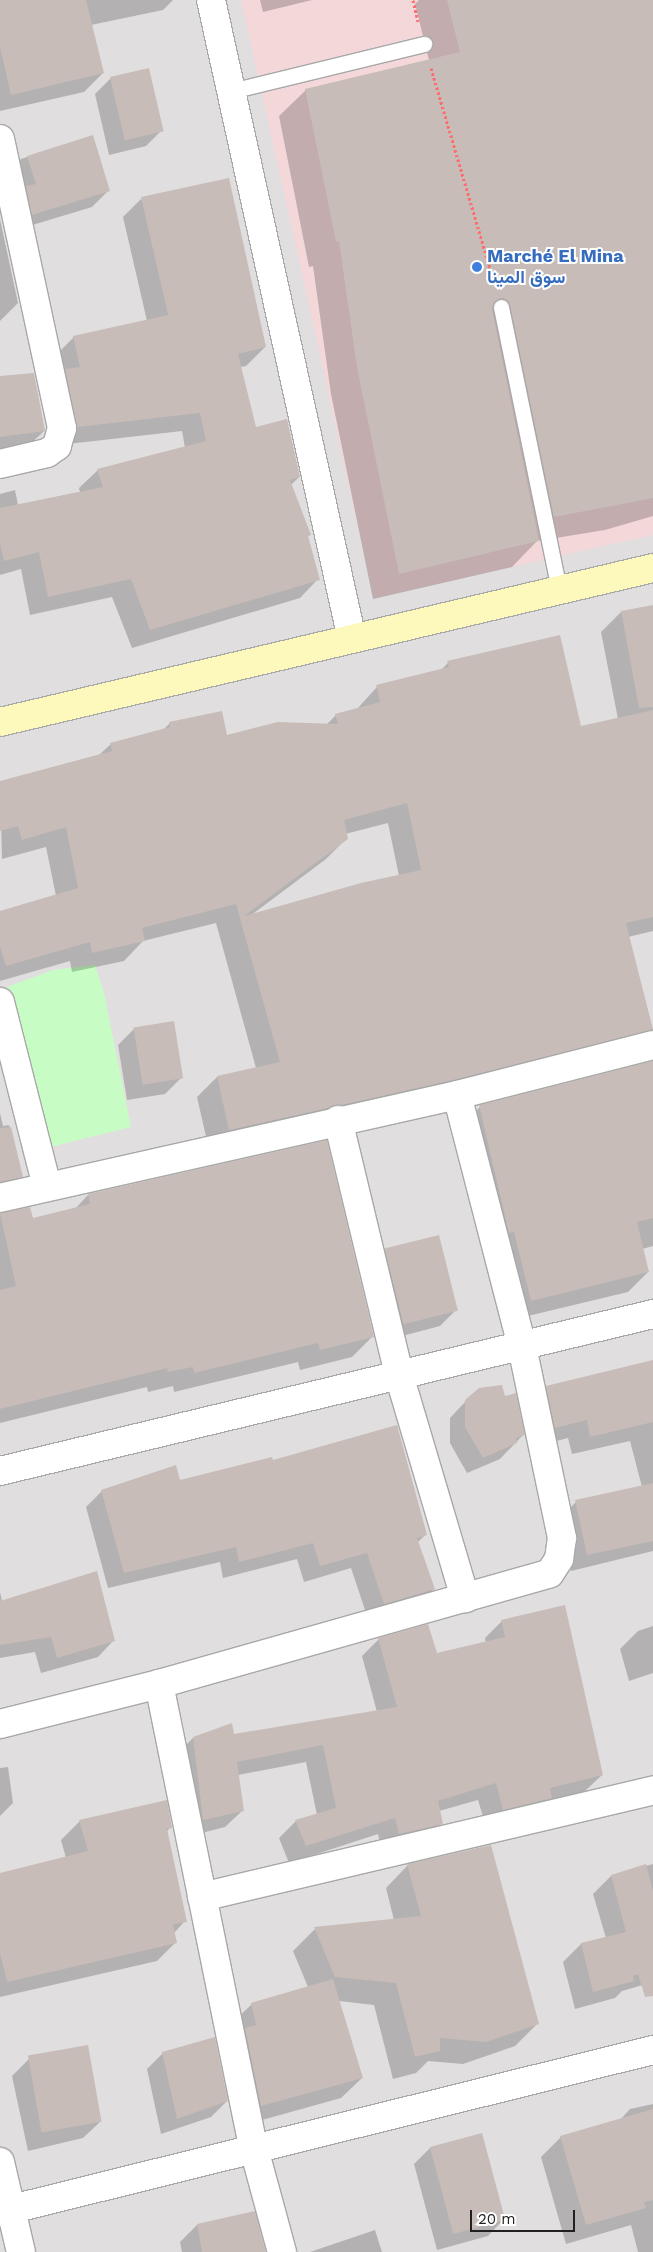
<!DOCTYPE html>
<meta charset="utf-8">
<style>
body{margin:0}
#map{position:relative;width:653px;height:2252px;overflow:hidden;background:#f2ede8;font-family:"Work Sans",Vazirmatn,sans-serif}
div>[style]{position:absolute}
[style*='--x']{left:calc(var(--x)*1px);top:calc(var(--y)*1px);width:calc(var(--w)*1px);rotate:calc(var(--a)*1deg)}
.residential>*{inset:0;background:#e0dedf;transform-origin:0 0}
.commercial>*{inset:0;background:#f3d7d9}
.park>*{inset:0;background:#c7fdc4}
.shadow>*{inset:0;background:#0003}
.building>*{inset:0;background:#c7bcb7;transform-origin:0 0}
.path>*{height:3px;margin-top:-1.5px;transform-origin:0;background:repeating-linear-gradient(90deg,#ff6c6e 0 2.5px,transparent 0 5px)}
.roads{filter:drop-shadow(1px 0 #a8a8a8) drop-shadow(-1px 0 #a8a8a8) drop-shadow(0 1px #a8a8a8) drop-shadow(0 -1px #a8a8a8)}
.lane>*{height:15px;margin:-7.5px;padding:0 7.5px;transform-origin:7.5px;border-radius:7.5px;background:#fff}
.street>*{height:28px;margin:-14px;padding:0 14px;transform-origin:14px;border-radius:14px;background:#fff}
.secondary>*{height:28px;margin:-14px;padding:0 14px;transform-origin:14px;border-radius:14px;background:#fdf8bb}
.dots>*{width:14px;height:14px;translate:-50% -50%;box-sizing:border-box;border:2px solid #fff;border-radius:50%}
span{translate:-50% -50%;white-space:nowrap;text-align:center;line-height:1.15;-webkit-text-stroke:4px #fff;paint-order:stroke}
.shop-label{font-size:18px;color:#366cbe;font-weight:700}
.left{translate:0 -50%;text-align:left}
.scale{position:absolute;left:470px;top:2210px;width:105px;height:22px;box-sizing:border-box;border:2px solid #212121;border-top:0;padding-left:6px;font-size:15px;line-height:18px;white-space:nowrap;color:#212121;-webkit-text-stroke:4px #fff;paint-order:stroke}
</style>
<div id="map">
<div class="residential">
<div style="left:0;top:0;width:653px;height:2252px"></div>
</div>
<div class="commercial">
<div style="clip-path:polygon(241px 0,653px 0,653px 535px,374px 598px)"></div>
</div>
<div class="park">
<div style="clip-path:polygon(95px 965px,104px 993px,131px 1127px,50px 1147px,7px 987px,53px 970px)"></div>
</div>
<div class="shadow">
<div style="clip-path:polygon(0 0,173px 0,163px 10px,91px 25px,103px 73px,84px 92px,0 111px)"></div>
<div style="clip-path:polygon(260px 0,312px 0,263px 12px)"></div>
<div style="clip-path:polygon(419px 0,653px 0,653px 516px,605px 530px,537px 541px,512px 567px,373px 599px,331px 394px,313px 266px,309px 267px,279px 116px,306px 90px,429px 60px,415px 4px)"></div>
<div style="clip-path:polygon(111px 78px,162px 130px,146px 146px,109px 155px,95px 94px)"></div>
<div style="clip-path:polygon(92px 137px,108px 191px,92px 207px,16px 230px,5px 175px,21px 159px)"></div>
<div style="clip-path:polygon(141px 199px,265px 347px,246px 366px,240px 367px,255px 429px,299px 477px,291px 485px,309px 535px,307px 537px,318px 579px,300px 598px,132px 648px,112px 597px,30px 615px,21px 569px,0 575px,0 494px,15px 490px,18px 505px,80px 492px,79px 488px,98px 470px,185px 448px,182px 431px,59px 445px,55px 356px,74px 337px,147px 321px,123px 217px)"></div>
<div style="clip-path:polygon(0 219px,18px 303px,0 321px)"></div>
<div style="clip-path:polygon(0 378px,44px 431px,21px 453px,0 456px)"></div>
<div style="clip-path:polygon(evenodd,653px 606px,653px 931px,628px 937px,653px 1030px,633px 1050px,209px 1150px,197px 1097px,217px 1077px,256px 1068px,216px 923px,143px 941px,124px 961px,72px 972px,70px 961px,0 981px,0 912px,56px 896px,46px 847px,2px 859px,0 782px,99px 755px,111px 744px,163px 730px,170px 723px,227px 737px,326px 725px,336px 715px,357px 709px,377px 687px,440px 671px,448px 663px,580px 728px,618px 719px,601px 632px,621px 612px,653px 606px,388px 823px,399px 876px,250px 916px,326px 859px,346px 839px,345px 834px,388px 823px)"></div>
<div style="clip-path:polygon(134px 1029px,181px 1078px,165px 1094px,127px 1100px,118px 1045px)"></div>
<div style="clip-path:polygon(653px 1061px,653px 1246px,642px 1249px,648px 1272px,628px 1292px,511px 1320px,460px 1127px,480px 1107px)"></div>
<div style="clip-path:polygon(0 1113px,3px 1126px,9px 1125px,21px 1176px,0 1197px)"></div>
<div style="clip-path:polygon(88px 1195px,372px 1337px,352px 1357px,300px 1370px,298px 1362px,174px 1392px,173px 1386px,148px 1392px,147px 1387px,0 1423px,0 1214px,32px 1220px,74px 1210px)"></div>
<div style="clip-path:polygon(386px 1250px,456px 1310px,440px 1326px,387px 1340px,369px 1266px)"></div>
<div style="clip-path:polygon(653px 1361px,653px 1551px,571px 1571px,560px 1518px,576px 1502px,642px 1487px,630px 1441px,572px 1454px,568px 1438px,537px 1446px,528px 1406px,547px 1387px)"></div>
<div style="clip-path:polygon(504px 1398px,523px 1435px,500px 1459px,467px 1473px,450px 1443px,450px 1418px,466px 1401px)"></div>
<div style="clip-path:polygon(272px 1462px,426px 1534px,417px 1543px,434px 1589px,418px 1605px,368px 1619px,351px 1568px,304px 1582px,297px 1559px,223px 1578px,220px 1562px,108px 1588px,86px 1507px,102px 1491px,179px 1482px)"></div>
<div style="clip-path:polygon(0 1592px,2px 1601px,113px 1641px,98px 1657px,41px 1673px,35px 1652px,0 1658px)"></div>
<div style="clip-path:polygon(502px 1621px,602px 1775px,584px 1792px,547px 1801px,486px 1826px,478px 1800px,439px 1811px,442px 1823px,424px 1841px,382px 1851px,378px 1834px,289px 1863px,279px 1838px,296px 1821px,317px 1815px,306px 1762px,238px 1775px,243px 1810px,225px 1827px,186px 1837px,176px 1755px,193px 1738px,233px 1735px,377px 1712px,362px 1656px,379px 1639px,436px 1655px,486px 1643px,485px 1638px)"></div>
<div style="clip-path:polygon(653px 1626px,653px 1673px,629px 1681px,620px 1649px,638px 1631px)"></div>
<div style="clip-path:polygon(8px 1767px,13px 1803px,0 1816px,0 1768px)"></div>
<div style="clip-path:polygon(80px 1821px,171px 1827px,166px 1832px,185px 1921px,174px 1933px,176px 1942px,157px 1961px,0 1997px,0 1874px,66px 1858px,61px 1840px)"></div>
<div style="clip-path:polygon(653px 1864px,653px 1982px,622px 1991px,615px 1998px,575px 2009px,563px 1962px,581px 1944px,606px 1938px,593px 1894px,611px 1876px)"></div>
<div style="clip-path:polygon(408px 1865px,537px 2024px,515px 2046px,463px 2064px,428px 2061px,416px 2073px,393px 2079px,374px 2005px,339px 2001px,362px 2078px,341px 2098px,241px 2126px,231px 2024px,252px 2004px,308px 1987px,293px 1951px,315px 1929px,394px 1920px,386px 1888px)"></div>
<div style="clip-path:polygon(163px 2053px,227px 2101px,211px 2117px,161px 2134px,147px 2069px)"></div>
<div style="clip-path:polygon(29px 2059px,100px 2122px,83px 2138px,28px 2151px,12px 2076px)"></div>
<div style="clip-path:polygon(653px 2104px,653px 2252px,638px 2252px,631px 2225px,566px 2244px,541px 2157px,561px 2137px,620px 2120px,630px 2109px)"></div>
<div style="clip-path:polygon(430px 2148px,504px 2219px,488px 2236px,437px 2250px,414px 2164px)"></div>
<div style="clip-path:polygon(197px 2225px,264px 2252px,182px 2252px,180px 2242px)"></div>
<div style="clip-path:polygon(375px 2230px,382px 2252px,310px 2252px)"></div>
</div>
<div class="building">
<div style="clip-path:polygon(0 0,86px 0,104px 73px,11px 95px,0 47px)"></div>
<div style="clip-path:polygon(447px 0,653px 0,653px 498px,554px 517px,510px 305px,504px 298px,499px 298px,492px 309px,539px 541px,399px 574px,357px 367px,339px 241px,336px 242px,305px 89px,460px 52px)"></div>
<div style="left:149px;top:68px;width:65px;height:40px;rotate:77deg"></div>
<div style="clip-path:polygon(93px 135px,110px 191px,32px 215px,26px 186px,36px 184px,27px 156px)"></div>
<div style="clip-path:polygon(229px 178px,266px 347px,238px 354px,256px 427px,287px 419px,300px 477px,290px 480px,311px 535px,308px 536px,320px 580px,150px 630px,131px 579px,48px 597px,39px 552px,4px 561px,0 544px,0 508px,103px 487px,97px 469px,206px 441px,200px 413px,77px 427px,65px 369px,80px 367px,73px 336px,168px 315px,141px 197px)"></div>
<div style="clip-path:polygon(34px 373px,45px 431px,0 437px,0 376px)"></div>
<div style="clip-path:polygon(653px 605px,653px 707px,639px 708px,621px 611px)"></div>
<div style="clip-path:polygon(evenodd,560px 635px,581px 726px,653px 710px,653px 917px,626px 923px,653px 1030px,453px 1080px,229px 1130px,217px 1076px,280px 1062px,236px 904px,142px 928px,145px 941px,92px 953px,90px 942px,6px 966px,0 947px,0 911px,78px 888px,66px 827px,22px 840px,18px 826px,0 831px,0 781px,112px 751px,110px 743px,170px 727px,169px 722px,222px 711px,227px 735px,278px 722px,338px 724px,335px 714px,380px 702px,376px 685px,449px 667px,447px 661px,560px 635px,407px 803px,421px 870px,361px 883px,244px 916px,348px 839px,344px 820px,407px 803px)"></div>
<div style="left:174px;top:1021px;width:58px;height:41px;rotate:81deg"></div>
<div style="clip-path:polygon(653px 1061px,653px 1218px,637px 1222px,649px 1272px,531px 1301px,514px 1232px,509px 1233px,479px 1105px)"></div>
<div style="clip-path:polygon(11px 1127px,23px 1177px,0 1182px,0 1128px)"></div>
<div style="clip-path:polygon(327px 1140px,374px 1337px,320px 1350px,318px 1343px,194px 1373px,193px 1367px,168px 1372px,167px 1368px,0 1409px,0 1290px,16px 1286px,0 1213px,30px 1207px,33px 1218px,90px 1204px,88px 1194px)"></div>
<div style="left:439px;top:1235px;width:78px;height:56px;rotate:76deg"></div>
<div style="clip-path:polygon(653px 1360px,653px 1422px,590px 1437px,587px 1420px,555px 1428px,546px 1386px)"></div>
<div style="clip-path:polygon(502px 1385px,505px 1396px,516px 1393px,525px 1435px,516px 1438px,517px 1443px,483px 1458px,465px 1427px,465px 1400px,479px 1388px)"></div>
<div style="clip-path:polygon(397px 1425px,427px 1535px,417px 1538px,435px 1589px,384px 1604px,367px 1553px,320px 1566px,313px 1543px,239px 1562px,236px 1547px,124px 1573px,101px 1490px,176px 1465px,180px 1480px,272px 1457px,273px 1460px)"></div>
<div style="clip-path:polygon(653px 1483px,653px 1541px,587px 1555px,575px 1500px)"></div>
<div style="clip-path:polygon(97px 1571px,115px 1641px,57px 1658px,51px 1637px,0 1645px,0 1601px)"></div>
<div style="clip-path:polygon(565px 1605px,603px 1775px,550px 1788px,552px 1798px,503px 1810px,496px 1783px,438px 1801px,443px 1824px,399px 1834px,395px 1818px,306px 1846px,295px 1820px,336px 1808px,323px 1745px,237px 1762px,244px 1811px,203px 1820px,193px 1737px,232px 1723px,234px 1734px,397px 1707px,378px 1638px,428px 1624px,437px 1653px,505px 1637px,501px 1620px)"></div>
<div style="clip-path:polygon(167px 1800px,172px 1828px,167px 1829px,187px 1922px,173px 1924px,177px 1943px,7px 1982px,0 1953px,0 1873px,88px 1851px,79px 1820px)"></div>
<div style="clip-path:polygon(491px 1845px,539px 2024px,486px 2042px,440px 2038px,440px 2051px,415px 2057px,396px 1983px,335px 1977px,314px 1927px,421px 1916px,407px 1864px)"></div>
<div style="clip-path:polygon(646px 1864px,653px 1891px,653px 1996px,645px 1997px,638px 1974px,633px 1976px,634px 1981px,593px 1992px,581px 1943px,626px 1932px,611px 1875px)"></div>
<div style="clip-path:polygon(333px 1979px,363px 2078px,261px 2106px,245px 2028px,256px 2025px,251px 2003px)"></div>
<div style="clip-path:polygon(215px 2037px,228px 2101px,177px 2119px,162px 2052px)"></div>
<div style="left:88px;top:2045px;width:78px;height:61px;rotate:80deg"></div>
<div style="clip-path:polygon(653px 2109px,653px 2200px,644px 2202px,646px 2208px,586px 2225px,560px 2136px)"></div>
<div style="left:482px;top:2133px;width:90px;height:54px;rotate:75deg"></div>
<div style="clip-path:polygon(255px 2211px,266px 2252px,202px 2252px,197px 2224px)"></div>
</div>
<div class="path">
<div style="--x:413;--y:0;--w:22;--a:77"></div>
<div style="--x:431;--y:68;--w:223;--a:73.6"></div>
</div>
<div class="roads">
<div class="lane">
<div style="--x:231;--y:91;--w:199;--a:-13.7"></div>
<div style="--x:501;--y:307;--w:289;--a:78.4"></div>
</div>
<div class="street">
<div style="--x:211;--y:0;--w:654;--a:77.56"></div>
<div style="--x:0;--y:139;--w:296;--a:77.9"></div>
<div style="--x:62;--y:428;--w:19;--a:106"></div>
<div style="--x:57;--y:446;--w:12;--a:145"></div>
<div style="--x:47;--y:453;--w:48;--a:166.8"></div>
<div style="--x:0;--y:1002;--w:190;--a:75.7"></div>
<div style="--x:338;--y:1120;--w:262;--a:76.5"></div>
<div style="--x:399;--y:1375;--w:233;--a:73.5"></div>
<div style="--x:0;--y:1198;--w:468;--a:-12.7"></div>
<div style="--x:457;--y:1095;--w:202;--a:-14.3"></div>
<div style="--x:0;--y:1471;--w:672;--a:-13.52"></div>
<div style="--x:159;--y:1684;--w:475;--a:78.5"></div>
<div style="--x:254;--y:2149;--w:107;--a:74.8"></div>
<div style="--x:0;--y:1724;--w:164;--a:-14.1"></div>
<div style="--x:159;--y:1684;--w:406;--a:-15.8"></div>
<div style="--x:550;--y:1573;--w:17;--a:-57"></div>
<div style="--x:559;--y:1559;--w:21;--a:-82"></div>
<div style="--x:562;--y:1538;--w:196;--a:-101.8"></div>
<div style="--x:522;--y:1346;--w:259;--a:-104.5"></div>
<div style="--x:202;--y:1897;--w:464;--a:-13.3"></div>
<div style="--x:0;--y:2162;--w:92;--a:76.9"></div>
<div style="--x:0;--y:2212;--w:673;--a:-13.93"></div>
</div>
<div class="secondary">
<div style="--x:0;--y:722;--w:671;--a:-13.27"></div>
</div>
</div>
<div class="dots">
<div style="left:477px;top:267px;background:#3f7fe0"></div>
</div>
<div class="shop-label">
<span class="left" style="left:487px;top:267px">Marché El Mina<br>سوق المينا</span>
</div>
<div class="scale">20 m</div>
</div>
